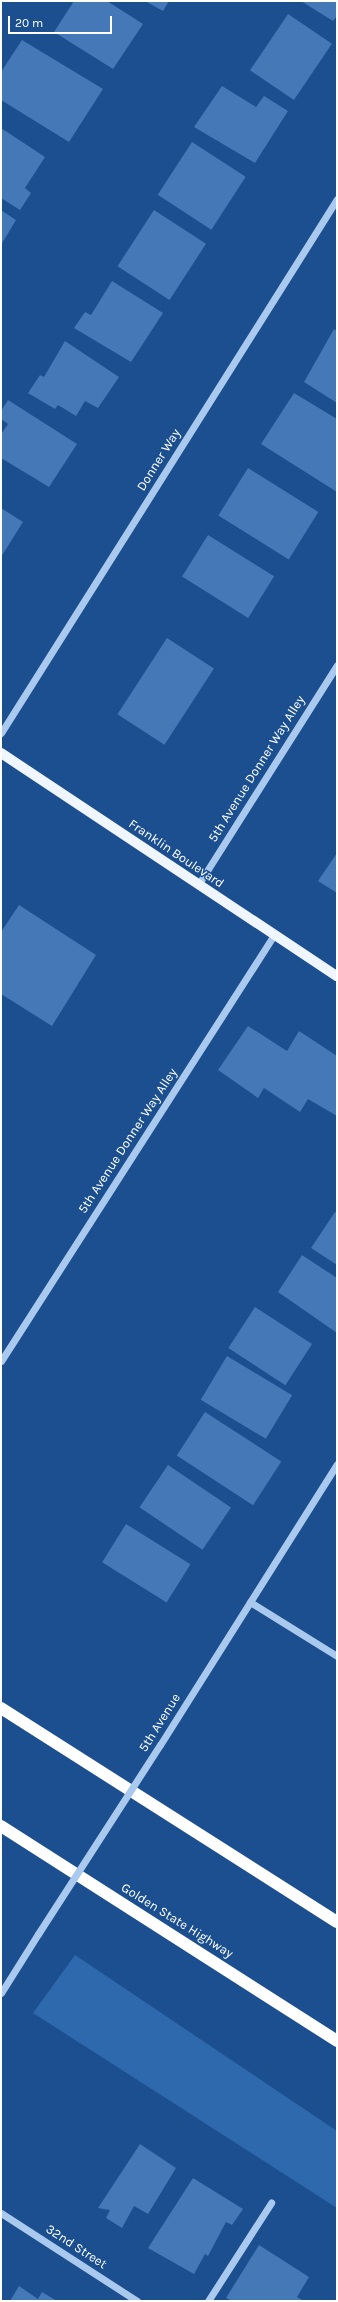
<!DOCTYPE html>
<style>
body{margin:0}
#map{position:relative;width:338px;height:2302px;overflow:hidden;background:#1b4f8f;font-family:Karla,sans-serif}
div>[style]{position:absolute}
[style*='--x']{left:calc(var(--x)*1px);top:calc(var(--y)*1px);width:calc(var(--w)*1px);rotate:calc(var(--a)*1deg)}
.green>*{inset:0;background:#2e69ad}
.building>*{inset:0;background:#4478b7;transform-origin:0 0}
.minor>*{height:7px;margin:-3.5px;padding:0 3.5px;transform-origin:3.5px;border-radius:3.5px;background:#a9c9ee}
.major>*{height:10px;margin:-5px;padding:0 5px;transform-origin:5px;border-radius:5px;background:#f0f6ff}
.highway>*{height:12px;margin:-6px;padding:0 6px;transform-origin:6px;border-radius:6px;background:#fff}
.minor-bridge>*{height:7px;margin:-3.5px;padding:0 3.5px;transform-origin:3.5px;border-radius:3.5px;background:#a9c9ee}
span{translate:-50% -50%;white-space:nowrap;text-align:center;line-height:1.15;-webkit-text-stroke:3px #1b4f8f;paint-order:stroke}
.street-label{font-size:13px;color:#fff}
.frame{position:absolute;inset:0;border:2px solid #fff;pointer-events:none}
.scale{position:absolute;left:8px;top:16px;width:104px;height:18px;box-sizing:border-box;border:2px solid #fff;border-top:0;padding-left:5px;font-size:12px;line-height:14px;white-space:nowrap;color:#fff;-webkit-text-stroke:3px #1b4f8f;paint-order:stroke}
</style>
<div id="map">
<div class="green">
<div style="clip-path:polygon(75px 1955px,337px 2131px,337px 2208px,33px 2013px)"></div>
</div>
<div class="building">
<div style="clip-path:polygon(74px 1px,107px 1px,143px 24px,113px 69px,54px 32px)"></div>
<div style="clip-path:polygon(145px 1px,169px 1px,163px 11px)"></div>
<div style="clip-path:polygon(301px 1px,337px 1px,337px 16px,333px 21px)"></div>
<div style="left:288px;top:14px;width:53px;height:68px;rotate:34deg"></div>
<div style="clip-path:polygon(22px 40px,103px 89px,69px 142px,1px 100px,1px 72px)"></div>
<div style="clip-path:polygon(222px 86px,256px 107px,264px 96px,288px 111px,255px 163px,194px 127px)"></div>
<div style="clip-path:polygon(1px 128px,45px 157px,25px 188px,31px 193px,20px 210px,1px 198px)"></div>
<div style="left:192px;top:142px;width:64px;height:63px;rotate:33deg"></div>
<div style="clip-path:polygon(1px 210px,16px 220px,1px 245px)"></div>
<div style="left:154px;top:210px;width:62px;height:67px;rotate:33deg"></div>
<div style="clip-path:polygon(112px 281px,163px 313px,131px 362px,74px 328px,85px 312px,91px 315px)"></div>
<div style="clip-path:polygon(334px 329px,337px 331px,337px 403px,304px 382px)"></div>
<div style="clip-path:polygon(65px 341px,119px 377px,98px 408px,85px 401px,76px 416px,58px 405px,55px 409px,28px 393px,40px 375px,44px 377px)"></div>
<div style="clip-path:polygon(294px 393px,337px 419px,337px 492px,261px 444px)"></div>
<div style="clip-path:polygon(8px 400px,77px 444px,49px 487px,1px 458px,1px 434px,8px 424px,1px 419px,1px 411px)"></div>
<div style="left:248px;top:468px;width:83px;height:56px;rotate:32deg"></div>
<div style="clip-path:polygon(1px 508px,23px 522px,1px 557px)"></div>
<div style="left:208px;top:535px;width:78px;height:49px;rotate:32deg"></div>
<div style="left:167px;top:638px;width:56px;height:91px;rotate:33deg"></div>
<div style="clip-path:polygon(337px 853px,337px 893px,318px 881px)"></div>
<div style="clip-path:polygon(19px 905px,96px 955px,52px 1026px,1px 994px,1px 932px)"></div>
<div style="clip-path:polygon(248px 1026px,287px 1051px,299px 1031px,337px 1056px,337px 1116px,308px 1099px,300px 1112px,264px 1088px,258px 1098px,218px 1070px)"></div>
<div style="clip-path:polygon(335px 1212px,337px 1213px,337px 1265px,311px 1248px)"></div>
<div style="clip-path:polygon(302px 1255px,337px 1278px,337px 1333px,278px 1292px)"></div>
<div style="left:255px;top:1307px;width:68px;height:49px;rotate:33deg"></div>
<div style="left:227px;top:1356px;width:76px;height:51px;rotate:31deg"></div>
<div style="left:205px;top:1412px;width:91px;height:52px;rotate:33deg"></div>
<div style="left:168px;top:1465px;width:76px;height:51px;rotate:34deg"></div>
<div style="left:126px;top:1524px;width:76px;height:45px;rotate:32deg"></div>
<div style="clip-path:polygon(140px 2144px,176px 2168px,148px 2214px,134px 2206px,122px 2228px,106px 2218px,110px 2210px,98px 2208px)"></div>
<div style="clip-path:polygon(193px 2178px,243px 2209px,232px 2225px,226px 2222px,208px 2256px,205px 2254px,194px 2274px,148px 2248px)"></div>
<div style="clip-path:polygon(259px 2245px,309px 2277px,297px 2297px,304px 2301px,232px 2301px,226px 2298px)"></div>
<div style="clip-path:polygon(19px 2286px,38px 2299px,42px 2292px,57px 2301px,10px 2301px)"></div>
</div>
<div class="minor">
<div style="--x:1;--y:733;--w:631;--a:-57.82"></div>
<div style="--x:198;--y:885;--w:260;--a:-57.7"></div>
<div style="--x:1;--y:1361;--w:506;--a:-57.35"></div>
<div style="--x:250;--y:1602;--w:102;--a:31.8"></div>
<div style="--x:160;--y:1745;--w:332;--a:-57.8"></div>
<div style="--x:1;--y:1993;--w:70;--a:-57.9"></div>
<div style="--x:1;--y:2213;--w:162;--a:32.9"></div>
<div style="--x:208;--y:2301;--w:117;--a:-57.3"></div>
</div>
<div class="major">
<div style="--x:1;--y:753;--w:403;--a:33.6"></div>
</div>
<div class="highway">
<div style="--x:1;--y:1708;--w:398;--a:32.5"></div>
<div style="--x:1;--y:1826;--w:399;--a:32.6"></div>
</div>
<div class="minor-bridge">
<div style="--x:38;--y:1934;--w:225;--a:-57.2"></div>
</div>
<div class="street-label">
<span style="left:159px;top:460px;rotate:-58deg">Donner Way</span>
<span style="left:257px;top:769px;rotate:-58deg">5th Avenue Donner Way Alley</span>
<span style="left:176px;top:854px;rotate:34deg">Franklin Boulevard</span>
<span style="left:128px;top:1141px;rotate:-57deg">5th Avenue Donner Way Alley</span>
<span style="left:160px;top:1723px;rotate:-58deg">5th Avenue</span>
<span style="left:177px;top:1921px;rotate:32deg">Golden State Highway</span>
<span style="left:76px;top:2247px;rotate:33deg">32nd Street</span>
</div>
<div class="frame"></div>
<div class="scale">20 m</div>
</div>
